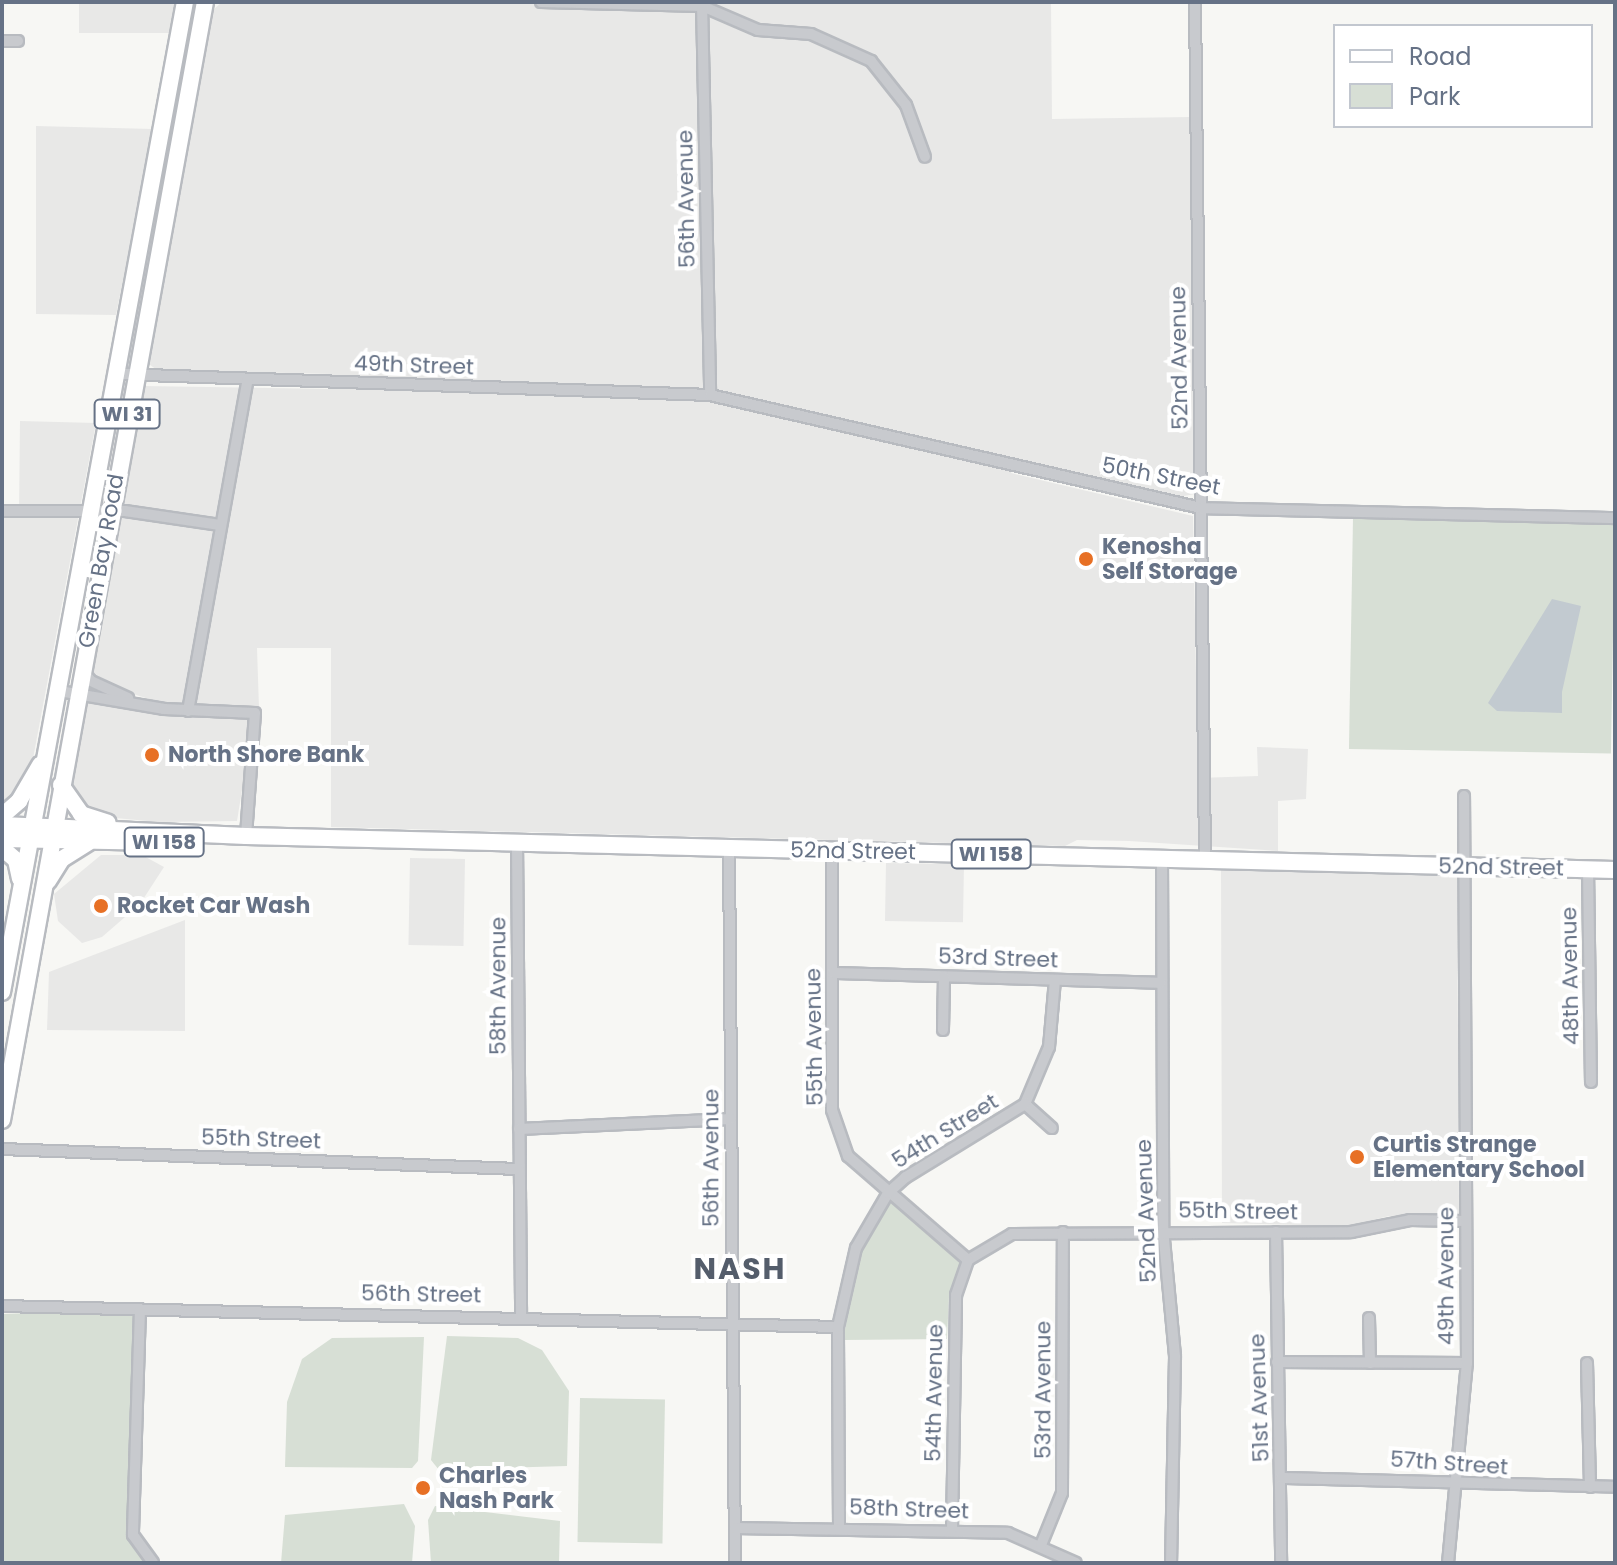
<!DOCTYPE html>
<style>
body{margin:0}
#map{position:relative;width:1617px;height:1565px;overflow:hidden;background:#f7f7f4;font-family:Poppins,sans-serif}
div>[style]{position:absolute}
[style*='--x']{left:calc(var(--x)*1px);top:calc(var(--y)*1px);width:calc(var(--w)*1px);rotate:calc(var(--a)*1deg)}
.built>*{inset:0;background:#e8e8e7;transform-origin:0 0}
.green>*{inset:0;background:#d7dfd5;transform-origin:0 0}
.water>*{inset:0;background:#c2cad0}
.roads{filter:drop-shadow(2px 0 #b8bbc0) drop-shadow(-2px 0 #b8bbc0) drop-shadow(0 2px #b8bbc0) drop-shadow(0 -2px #b8bbc0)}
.minor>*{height:10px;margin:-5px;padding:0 5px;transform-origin:5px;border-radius:5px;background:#c8cace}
.primary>*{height:16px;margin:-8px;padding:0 8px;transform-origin:8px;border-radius:8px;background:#fff}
.dots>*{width:22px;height:22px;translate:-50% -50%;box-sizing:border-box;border:4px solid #fff;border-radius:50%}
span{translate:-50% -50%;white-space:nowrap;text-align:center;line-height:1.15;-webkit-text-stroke:8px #fff;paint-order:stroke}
.shield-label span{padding:2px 6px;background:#fff;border:2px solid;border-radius:6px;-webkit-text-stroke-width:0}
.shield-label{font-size:20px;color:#667286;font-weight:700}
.street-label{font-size:22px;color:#667286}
.poi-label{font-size:22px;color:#667286;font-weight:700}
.left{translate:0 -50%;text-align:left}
.district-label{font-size:30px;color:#545d6b;font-weight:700;letter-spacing:2px}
.frame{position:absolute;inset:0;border:4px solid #667286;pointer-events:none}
.legend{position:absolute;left:1333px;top:24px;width:260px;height:104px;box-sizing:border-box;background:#fff;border:2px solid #c2c7cf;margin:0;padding:10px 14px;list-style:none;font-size:24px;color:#667286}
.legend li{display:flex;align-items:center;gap:16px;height:40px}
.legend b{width:40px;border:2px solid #c2c7cf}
</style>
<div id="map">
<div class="built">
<div style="left:79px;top:2px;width:99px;height:31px"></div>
<div style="clip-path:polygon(222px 2px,1051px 2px,1052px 119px,1190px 117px,1195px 494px,1178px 497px,1014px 459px,1011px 473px,1193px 516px,1198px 778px,1258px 776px,1257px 747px,1308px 749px,1306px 799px,1278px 801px,1278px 851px,1129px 841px,1077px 840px,1065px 846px,331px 827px,331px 648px,257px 648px,259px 708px,248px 708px,250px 741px,237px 821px,158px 822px,94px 816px,69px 787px,85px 701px,163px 714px,164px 704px,100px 683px,89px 674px,143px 386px,332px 389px,332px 374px,157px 370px,146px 362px,207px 36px,213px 10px)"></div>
<div style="clip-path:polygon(36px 126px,153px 129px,116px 315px,36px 314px)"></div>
<div style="clip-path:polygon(20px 421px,96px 423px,32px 764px,17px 795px,2px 806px,2px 516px,19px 516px)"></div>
<div style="clip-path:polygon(101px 855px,142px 855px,164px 867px,140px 904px,102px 937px,82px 943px,58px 921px,54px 894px)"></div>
<div style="left:410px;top:858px;width:55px;height:87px;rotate:1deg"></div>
<div style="left:886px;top:863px;width:78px;height:58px;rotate:1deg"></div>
<div style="clip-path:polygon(1221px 869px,1457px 875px,1459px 1213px,1389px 1216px,1348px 1226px,1222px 1223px)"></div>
<div style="clip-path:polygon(185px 920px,185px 1031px,47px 1030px,49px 972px)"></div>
</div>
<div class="green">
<div style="left:1353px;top:518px;width:262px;height:231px;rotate:1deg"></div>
<div style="clip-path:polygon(893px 1203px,962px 1264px,949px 1297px,947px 1339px,843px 1340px,860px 1250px,887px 1204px)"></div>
<div style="clip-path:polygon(140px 1309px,133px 1535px,153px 1563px,2px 1563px,2px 1314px)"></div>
<div style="clip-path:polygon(447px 1336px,518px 1338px,542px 1350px,569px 1391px,567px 1466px,439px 1470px,431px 1460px)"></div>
<div style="clip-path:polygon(424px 1337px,418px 1461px,412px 1468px,285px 1467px,287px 1402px,302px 1359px,332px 1338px)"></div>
<div style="left:580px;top:1398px;width:85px;height:144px;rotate:1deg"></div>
<div style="clip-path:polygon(404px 1504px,415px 1526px,412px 1563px,281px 1563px,285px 1515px)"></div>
<div style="clip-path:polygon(435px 1506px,560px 1521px,559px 1563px,431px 1563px,428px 1520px)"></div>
</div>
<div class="water">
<div style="clip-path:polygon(1552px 599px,1581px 606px,1562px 692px,1562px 713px,1497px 711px,1488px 703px)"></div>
</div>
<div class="roads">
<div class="minor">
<div style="--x:541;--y:2;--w:161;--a:1.4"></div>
<div style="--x:702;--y:6;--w:61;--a:23.2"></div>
<div style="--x:758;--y:30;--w:53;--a:4.3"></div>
<div style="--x:811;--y:34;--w:66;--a:24.2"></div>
<div style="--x:871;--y:61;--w:56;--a:51.5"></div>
<div style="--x:906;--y:105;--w:55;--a:69.9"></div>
<div style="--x:702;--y:2;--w:393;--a:88.8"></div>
<div style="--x:1195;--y:2;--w:856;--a:89.33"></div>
<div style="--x:2;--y:41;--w:16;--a:0"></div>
<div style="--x:118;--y:374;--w:592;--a:2.03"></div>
<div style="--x:710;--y:395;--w:504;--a:12.96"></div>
<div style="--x:1201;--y:508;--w:414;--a:1.4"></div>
<div style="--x:2;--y:511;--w:123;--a:0"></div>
<div style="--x:125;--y:511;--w:96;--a:8.4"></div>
<div style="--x:82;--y:670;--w:14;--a:51"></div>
<div style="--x:91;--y:681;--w:41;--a:24.7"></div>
<div style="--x:59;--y:691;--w:107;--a:9.7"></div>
<div style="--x:164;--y:709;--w:91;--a:2.5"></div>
<div style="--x:255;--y:713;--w:123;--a:94.2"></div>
<div style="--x:188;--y:711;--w:337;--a:-79.8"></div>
<div style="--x:517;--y:843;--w:473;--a:89.5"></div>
<div style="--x:729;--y:849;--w:714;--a:89.52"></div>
<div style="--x:832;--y:851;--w:259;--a:90"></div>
<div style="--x:832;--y:1110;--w:49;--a:70.8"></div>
<div style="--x:848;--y:1156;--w:159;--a:40.9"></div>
<div style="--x:1162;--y:857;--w:372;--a:89.8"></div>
<div style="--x:1163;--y:1229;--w:129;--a:84.6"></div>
<div style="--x:1175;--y:1357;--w:206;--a:91.1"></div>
<div style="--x:1588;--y:869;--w:213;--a:89.2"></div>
<div style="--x:833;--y:973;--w:328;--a:1.7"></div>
<div style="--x:943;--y:1030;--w:53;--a:-88.9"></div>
<div style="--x:1025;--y:1104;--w:62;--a:-67.2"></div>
<div style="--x:1049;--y:1047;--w:67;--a:-84.9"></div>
<div style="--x:1025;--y:1104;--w:36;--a:42"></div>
<div style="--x:519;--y:1129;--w:212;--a:-2.7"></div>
<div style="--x:2;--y:1149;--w:517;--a:2.22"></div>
<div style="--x:1276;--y:1232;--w:331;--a:89.1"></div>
<div style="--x:968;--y:1260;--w:51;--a:-30.6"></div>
<div style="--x:1012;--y:1234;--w:339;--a:-0.3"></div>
<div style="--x:1351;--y:1232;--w:60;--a:-11.5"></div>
<div style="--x:1410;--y:1220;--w:56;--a:1"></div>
<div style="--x:2;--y:1306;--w:836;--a:1.44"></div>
<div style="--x:140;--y:1309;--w:226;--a:91.8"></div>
<div style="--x:133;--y:1535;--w:34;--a:54"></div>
<div style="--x:1369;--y:1318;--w:45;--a:88.7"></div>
<div style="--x:1277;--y:1362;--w:190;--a:0.3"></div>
<div style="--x:1587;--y:1363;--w:124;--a:88.6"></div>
<div style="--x:1281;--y:1478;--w:334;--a:1.5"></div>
<div style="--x:839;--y:1527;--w:200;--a:-90.3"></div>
<div style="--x:838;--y:1327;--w:81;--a:-77.2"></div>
<div style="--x:856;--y:1248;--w:64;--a:-59.8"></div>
<div style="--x:888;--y:1193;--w:24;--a:-42"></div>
<div style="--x:906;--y:1177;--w:140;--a:-31.5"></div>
<div style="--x:735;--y:1528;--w:273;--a:1"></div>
<div style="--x:1008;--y:1533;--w:74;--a:23.8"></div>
<div style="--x:952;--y:1529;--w:234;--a:-89"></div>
<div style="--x:956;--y:1295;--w:37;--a:-71"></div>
<div style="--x:1041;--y:1545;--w:56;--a:-68"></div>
<div style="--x:1062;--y:1493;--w:261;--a:-89.8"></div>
<div style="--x:1448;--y:1563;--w:201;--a:-84.6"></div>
<div style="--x:1467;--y:1363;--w:567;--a:-90.3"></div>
</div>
<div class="primary">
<div style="--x:61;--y:785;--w:35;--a:55"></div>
<div style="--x:81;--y:814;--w:28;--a:18"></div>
<div style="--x:2;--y:816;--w:23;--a:-41"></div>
<div style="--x:19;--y:801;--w:42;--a:-59.7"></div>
<div style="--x:2;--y:825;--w:244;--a:2.6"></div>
<div style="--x:246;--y:836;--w:1369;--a:1.42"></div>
<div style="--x:2;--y:839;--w:160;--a:1.1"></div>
<div style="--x:2;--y:848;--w:18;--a:41"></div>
<div style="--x:16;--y:860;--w:19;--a:78"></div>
<div style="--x:48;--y:881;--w:26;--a:-58"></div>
<div style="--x:62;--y:859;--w:31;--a:-32"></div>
<div style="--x:2;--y:992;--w:1007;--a:-79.53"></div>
<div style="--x:2;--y:1120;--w:1136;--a:-79.71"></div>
</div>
</div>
<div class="dots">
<div style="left:1086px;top:559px;background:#e77025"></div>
<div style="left:152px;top:755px;background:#e77025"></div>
<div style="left:101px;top:906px;background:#e77025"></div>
<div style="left:1357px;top:1157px;background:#e77025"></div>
<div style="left:423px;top:1488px;background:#e77025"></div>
</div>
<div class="shield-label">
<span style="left:127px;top:414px">WI 31</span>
<span style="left:164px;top:842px">WI 158</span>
<span style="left:991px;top:854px">WI 158</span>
</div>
<div class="street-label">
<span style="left:686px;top:199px;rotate:-91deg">56th Avenue</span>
<span style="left:1179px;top:358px;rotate:-91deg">52nd Avenue</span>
<span style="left:414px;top:365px;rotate:2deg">49th Street</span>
<span style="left:1161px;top:476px;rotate:11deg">50th Street</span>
<span style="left:101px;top:561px;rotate:-80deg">Green Bay Road</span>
<span style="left:853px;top:851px;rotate:1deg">52nd Street</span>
<span style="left:1501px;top:867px;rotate:1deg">52nd Street</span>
<span style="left:998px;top:958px;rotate:2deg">53rd Street</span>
<span style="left:1570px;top:976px;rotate:-91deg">48th Avenue</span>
<span style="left:498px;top:986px;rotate:-90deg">58th Avenue</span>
<span style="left:814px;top:1037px;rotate:-91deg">55th Avenue</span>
<span style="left:945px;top:1131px;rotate:-32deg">54th Street</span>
<span style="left:261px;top:1139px;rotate:2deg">55th Street</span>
<span style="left:711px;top:1158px;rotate:-90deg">56th Avenue</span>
<span style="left:1146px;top:1211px;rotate:-92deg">52nd Avenue</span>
<span style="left:1238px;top:1211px;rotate:1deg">55th Street</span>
<span style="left:1446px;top:1276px;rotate:-90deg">49th Avenue</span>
<span style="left:421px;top:1294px;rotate:1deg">56th Street</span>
<span style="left:1043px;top:1390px;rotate:-90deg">53rd Avenue</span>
<span style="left:934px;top:1393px;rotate:-89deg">54th Avenue</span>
<span style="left:1259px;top:1398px;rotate:-92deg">51st Avenue</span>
<span style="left:1449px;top:1463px;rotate:4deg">57th Street</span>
<span style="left:909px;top:1509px;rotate:2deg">58th Street</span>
</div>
<div class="poi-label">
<span class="left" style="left:1102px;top:559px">Kenosha<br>Self Storage</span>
<span class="left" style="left:168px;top:755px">North Shore Bank</span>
<span class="left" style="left:117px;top:906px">Rocket Car Wash</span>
<span class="left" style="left:1373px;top:1157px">Curtis Strange<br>Elementary School</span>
<span class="left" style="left:439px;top:1488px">Charles<br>Nash Park</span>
</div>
<div class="district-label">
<span style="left:740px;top:1269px">NASH</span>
</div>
<div class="frame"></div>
<ul class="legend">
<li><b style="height:10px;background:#fff"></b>Road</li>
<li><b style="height:22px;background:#d7dfd5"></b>Park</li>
</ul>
</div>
